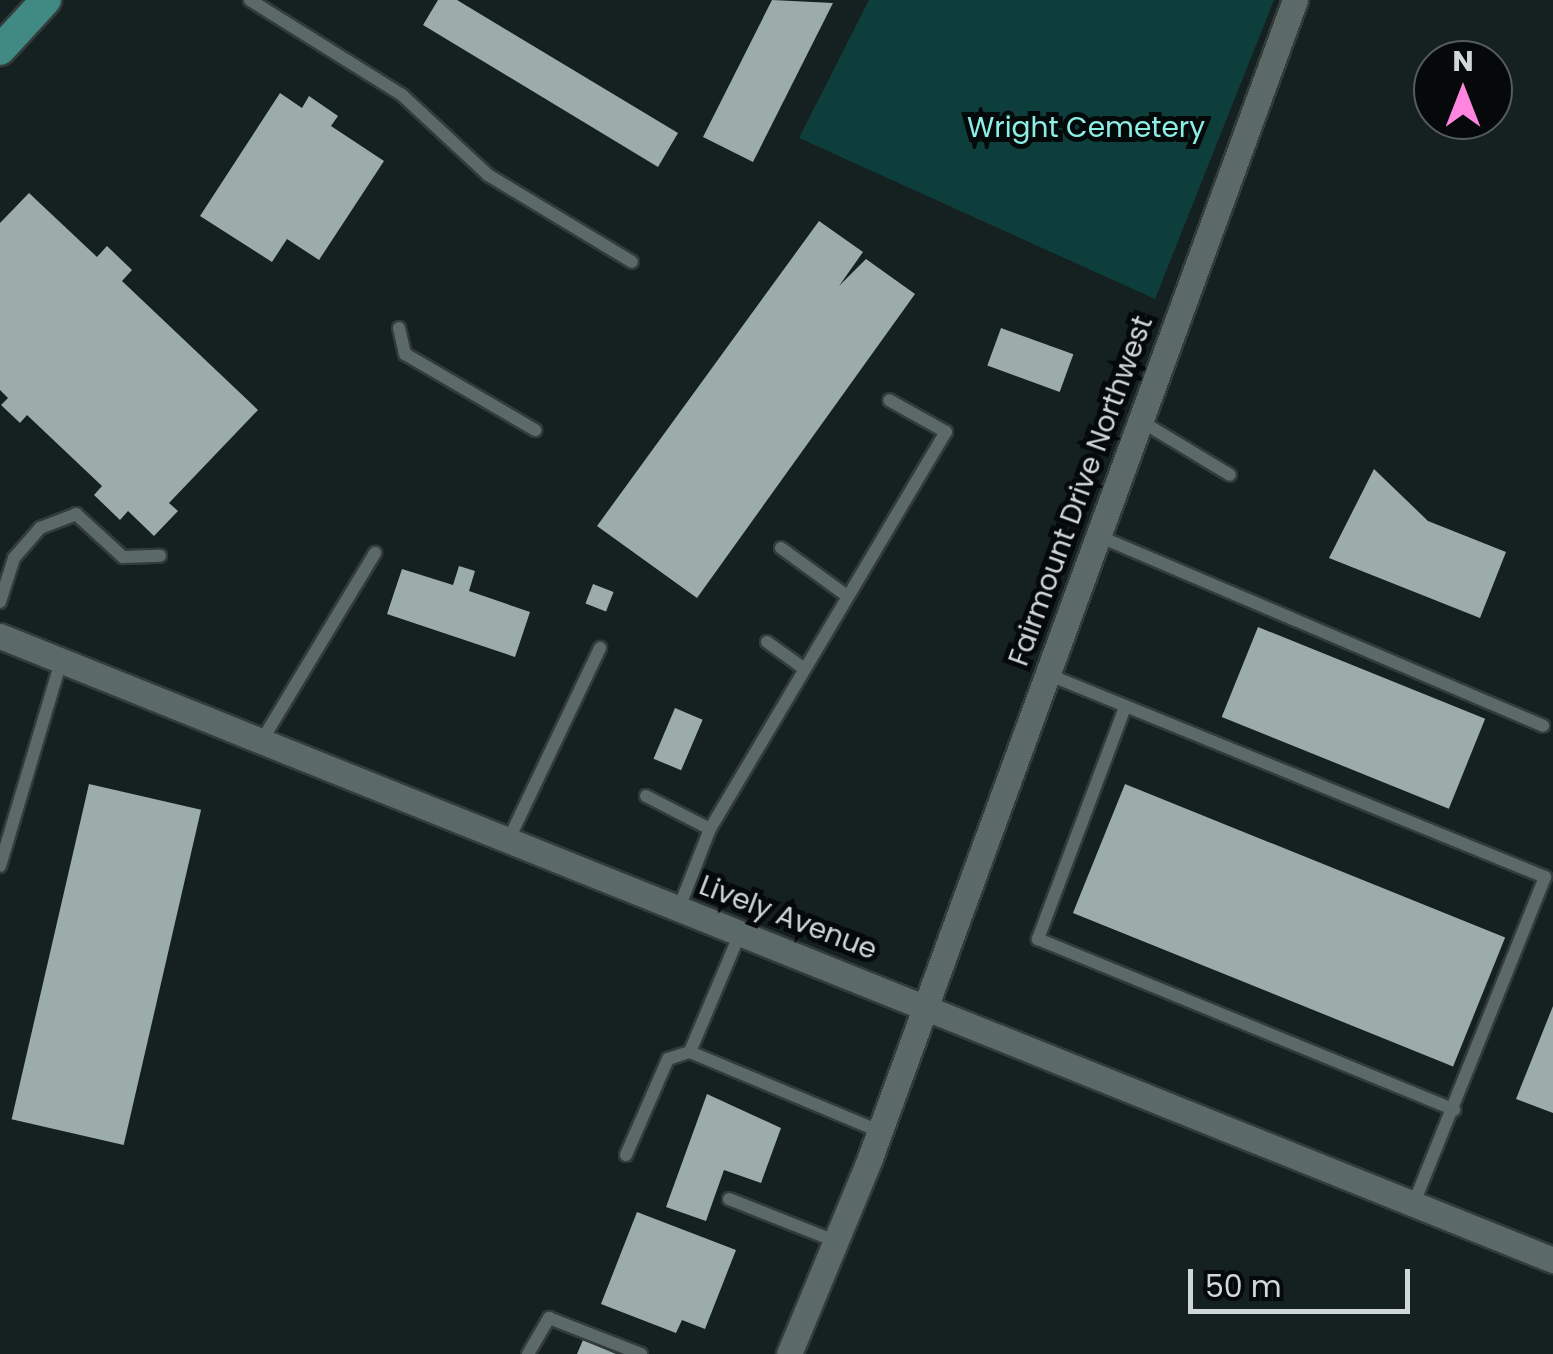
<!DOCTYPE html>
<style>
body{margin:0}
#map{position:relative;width:1553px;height:1354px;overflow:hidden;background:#152120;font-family:Poppins,sans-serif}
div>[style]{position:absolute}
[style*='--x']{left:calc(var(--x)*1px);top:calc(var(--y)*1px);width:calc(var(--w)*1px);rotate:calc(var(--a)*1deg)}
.green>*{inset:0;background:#0e3e3b}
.building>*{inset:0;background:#9cacaa;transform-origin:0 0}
.roads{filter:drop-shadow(2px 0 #333b3a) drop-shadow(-2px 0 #333b3a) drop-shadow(0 2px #333b3a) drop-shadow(0 -2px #333b3a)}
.service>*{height:12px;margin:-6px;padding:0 6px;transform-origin:6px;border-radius:6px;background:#5b6967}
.minor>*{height:25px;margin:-12.5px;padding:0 12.5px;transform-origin:12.5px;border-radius:12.5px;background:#5b6967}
.primary>*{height:30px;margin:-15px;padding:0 15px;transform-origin:15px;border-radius:15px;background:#418983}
span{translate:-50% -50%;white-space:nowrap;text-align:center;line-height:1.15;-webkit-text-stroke:10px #050909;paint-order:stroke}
.park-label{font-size:28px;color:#8cefe6}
.street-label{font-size:28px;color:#d0d8d7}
.north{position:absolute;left:1413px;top:40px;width:100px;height:100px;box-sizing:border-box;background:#050909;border:2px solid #565c5b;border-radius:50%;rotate:0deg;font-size:28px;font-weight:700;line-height:40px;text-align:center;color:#d0d8d7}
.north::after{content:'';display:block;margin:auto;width:35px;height:45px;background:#ff85df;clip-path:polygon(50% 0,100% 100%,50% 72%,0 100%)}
.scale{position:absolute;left:1188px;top:1269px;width:222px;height:45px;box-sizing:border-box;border:5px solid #d0d8d7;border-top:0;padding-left:12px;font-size:30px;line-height:35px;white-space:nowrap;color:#d0d8d7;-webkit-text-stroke:8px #050909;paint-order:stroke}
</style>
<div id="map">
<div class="green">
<div style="clip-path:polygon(869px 0,1274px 0,1155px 299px,799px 138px)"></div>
</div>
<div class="building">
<div style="clip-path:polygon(438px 0,457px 0,678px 133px,658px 167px,423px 25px)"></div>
<div style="clip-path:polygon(772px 0,833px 3px,753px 162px,703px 137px)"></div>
<div style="clip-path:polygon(280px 93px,302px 108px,309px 96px,338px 116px,331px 126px,384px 161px,319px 260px,287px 239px,272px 262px,200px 216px)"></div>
<div style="clip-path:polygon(29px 193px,97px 257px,107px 246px,132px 270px,122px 281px,258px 410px,169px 503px,178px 511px,154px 536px,128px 511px,120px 520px,94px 495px,102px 486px,27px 415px,20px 423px,1px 405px,8px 398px,0 390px,0 223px)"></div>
<div style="clip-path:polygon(819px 221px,863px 252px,839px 286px,866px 259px,915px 294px,697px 598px,597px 526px)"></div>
<div style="left:1001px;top:328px;width:77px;height:40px;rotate:20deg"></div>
<div style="clip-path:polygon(1374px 469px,1428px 521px,1506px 552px,1480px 618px,1329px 558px)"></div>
<div style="clip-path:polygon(459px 566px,475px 571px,469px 591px,530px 612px,515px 657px,387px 614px,402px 569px,453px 585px)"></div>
<div style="left:593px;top:584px;width:22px;height:21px;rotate:21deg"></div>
<div style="left:1258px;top:627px;width:245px;height:97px;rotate:22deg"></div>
<div style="left:675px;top:708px;width:30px;height:55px;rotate:23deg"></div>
<div style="left:89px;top:784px;width:115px;height:344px;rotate:13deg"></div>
<div style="left:1125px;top:784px;width:410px;height:139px;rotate:22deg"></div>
<div style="clip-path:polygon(1553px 1006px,1553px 1113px,1516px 1099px)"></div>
<div style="clip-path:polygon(707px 1094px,781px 1128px,761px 1183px,724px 1170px,706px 1221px,666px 1207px)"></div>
<div style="clip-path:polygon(637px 1212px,736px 1250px,705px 1329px,682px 1320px,676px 1333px,601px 1304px)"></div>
<div style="clip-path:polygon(583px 1340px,616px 1354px,577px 1354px)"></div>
</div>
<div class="roads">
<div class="service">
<div style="--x:250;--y:0;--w:179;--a:32"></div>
<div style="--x:402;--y:95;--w:117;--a:42.9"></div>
<div style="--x:488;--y:175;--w:168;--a:31.1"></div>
<div style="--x:399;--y:328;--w:27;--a:77"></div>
<div style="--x:405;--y:354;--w:151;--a:30.3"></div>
<div style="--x:1139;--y:420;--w:106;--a:31.1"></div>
<div style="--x:1096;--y:535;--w:486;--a:23.1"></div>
<div style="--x:781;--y:548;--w:82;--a:36"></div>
<div style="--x:0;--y:602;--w:46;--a:-72.3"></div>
<div style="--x:14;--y:558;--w:40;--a:-49"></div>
<div style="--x:40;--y:528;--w:39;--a:-21"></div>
<div style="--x:76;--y:514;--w:64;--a:42.5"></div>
<div style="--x:123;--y:557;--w:37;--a:-2"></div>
<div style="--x:767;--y:642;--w:44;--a:35.8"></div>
<div style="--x:1047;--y:674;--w:538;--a:22.18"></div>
<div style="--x:1545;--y:877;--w:351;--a:111.9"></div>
<div style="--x:1124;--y:710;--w:245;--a:110.6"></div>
<div style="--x:1038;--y:939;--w:450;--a:22.3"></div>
<div style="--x:261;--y:742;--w:221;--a:-58.9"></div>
<div style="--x:646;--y:796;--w:72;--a:27.3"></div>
<div style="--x:508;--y:841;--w:214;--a:-64.5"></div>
<div style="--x:0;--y:866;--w:213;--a:-73.4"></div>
<div style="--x:679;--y:908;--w:85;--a:-68.6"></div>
<div style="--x:710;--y:829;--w:462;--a:-59.3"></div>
<div style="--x:946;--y:432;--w:65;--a:-150.7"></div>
<div style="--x:741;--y:931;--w:131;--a:112.9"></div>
<div style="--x:690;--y:1052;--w:205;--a:22.7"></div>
<div style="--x:626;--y:1155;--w:105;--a:-66.4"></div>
<div style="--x:668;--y:1059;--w:23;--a:-18"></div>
<div style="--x:729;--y:1199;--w:114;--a:21.6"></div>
<div style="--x:528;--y:1354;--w:42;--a:-59.7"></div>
<div style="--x:549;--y:1318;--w:99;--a:21.4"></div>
</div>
<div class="minor">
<div style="--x:0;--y:636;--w:1674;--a:21.89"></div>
<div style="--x:789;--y:1354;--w:212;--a:-67.5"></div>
<div style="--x:870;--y:1158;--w:1234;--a:-69.85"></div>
</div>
<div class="primary">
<div style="--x:0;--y:50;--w:68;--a:-47.4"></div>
</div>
</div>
<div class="park-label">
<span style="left:1086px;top:128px">Wright Cemetery</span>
</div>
<div class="street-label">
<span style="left:1081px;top:491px;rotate:-70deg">Fairmount Drive Northwest</span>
<span style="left:788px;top:918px;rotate:21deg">Lively Avenue</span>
</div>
<div class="north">N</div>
<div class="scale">50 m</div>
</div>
